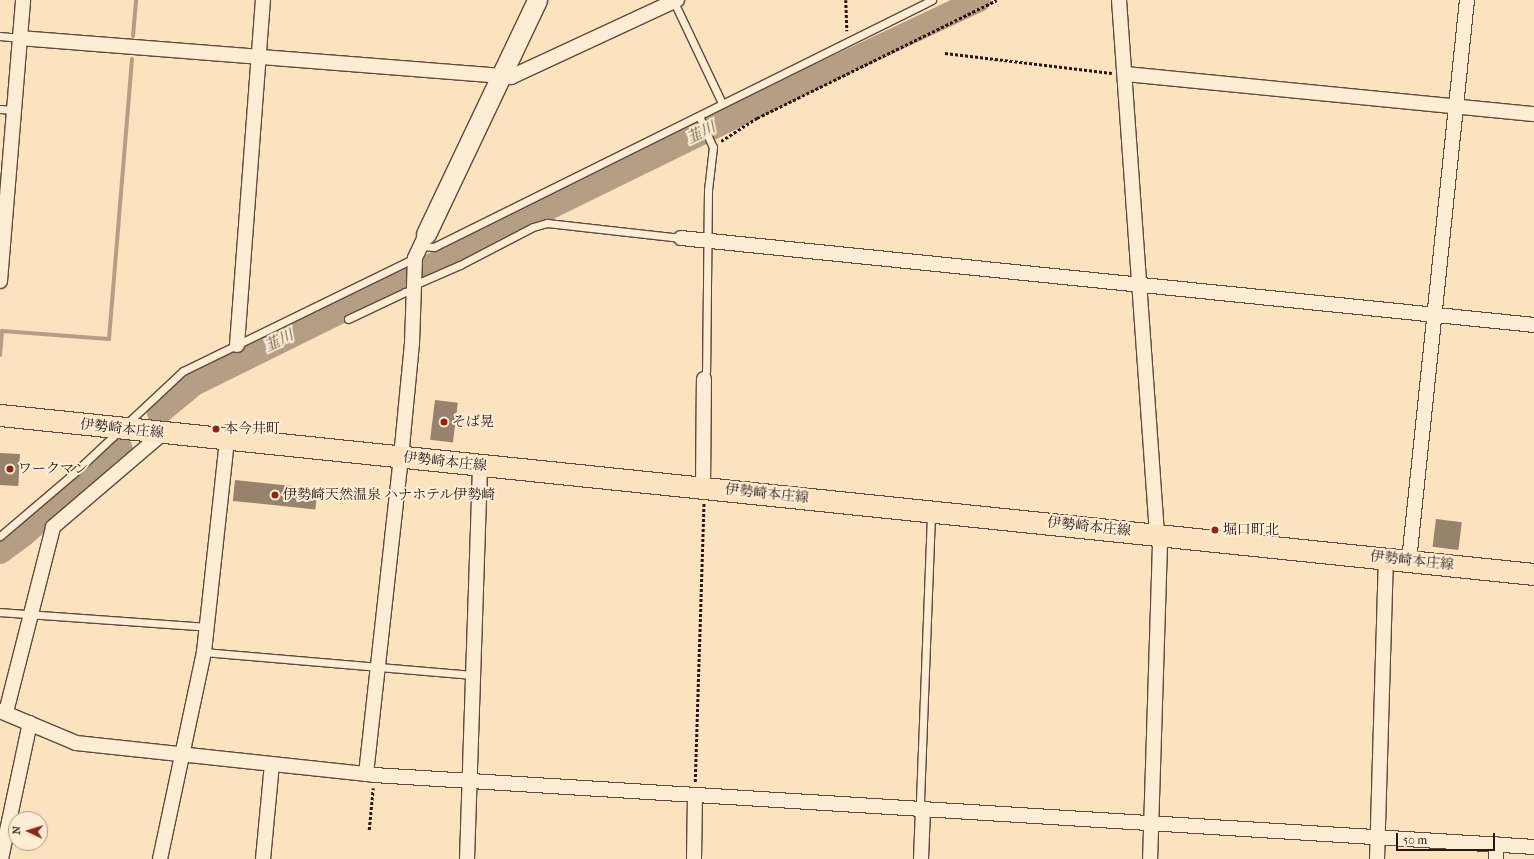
<!DOCTYPE html>
<meta charset="utf-8">
<style>
body{margin:0}
#map{position:relative;width:1534px;height:859px;overflow:hidden;background:#fce3bf;font-family:"IM FELL French Canon","Noto Serif JP",serif}
div>[style]{position:absolute}
[style*='--x']{left:calc(var(--x)*1px);top:calc(var(--y)*1px);width:calc(var(--w)*1px);rotate:calc(var(--a)*1deg)}
.stream>*{height:4px;margin:-2px;padding:0 2px;transform-origin:2px;border-radius:2px;background:#b49e84}
.river>*{height:24px;margin:-12px;padding:0 12px;transform-origin:12px;border-radius:12px;background:#b49e84}
.building>*{inset:0;background:#97826c;transform-origin:0 0}
.path>*{height:2.5px;margin-top:-1.25px;transform-origin:0;background:repeating-linear-gradient(90deg,#291812 0 3px,transparent 0 5px)}
.roads{filter:drop-shadow(1px 0 #5e4b3d) drop-shadow(-1px 0 #5e4b3d) drop-shadow(0 1px #5e4b3d) drop-shadow(0 -1px #5e4b3d)}
.lane>*{height:7px;margin:-3.5px;padding:0 3.5px;transform-origin:3.5px;border-radius:3.5px;background:#fdedd5}
.street>*{height:14px;margin:-7px;padding:0 7px;transform-origin:7px;border-radius:7px;background:#fdedd5}
.secondary>*{height:19px;margin:-9.5px;padding:0 9.5px;transform-origin:9.5px;border-radius:9.5px;background:#fdedd5}
.primary>*{height:21px;margin:-10.5px;padding:0 10.5px;transform-origin:10.5px;border-radius:10.5px;background:#fce3bf}
.dots>*{width:11px;height:11px;translate:-50% -50%;box-sizing:border-box;border:2px solid #fdedd5;border-radius:50%}
span{translate:-50% -50%;white-space:nowrap;text-align:center;line-height:1.15;-webkit-text-stroke:4px #fdedd5;paint-order:stroke}
.poi-label{font-size:14px;color:#291812}
.left{translate:0 -50%;text-align:left}
.street-label{font-size:14px;color:#291812}
.water-label{font-size:15px;color:#614e40;font-style:italic}
.north{position:absolute;left:8px;top:811px;width:40px;height:40px;box-sizing:border-box;background:#fdedd5;border:1px solid #a89887;border-radius:50%;rotate:274deg;font-size:11px;font-weight:700;line-height:16px;text-align:center;color:#291812}
.north::after{content:'';display:block;margin:auto;width:14px;height:18px;background:#8f2418;clip-path:polygon(50% 0,100% 100%,50% 72%,0 100%)}
.scale{position:absolute;left:1396px;top:833px;width:99px;height:18px;box-sizing:border-box;border:2px solid #291812;border-top:0;padding-left:5px;font-size:12px;line-height:14px;white-space:nowrap;color:#291812;-webkit-text-stroke:3px #fdedd5;paint-order:stroke}
</style>
<div id="map">
<div class="stream">
<div style="--x:133;--y:36;--w:36;--a:-85"></div>
<div style="--x:0;--y:355;--w:24;--a:-85"></div>
<div style="--x:2;--y:331;--w:107;--a:4.3"></div>
<div style="--x:109;--y:339;--w:281;--a:-85.3"></div>
</div>
<div class="river">
<div style="--x:424;--y:269;--w:429;--a:-26.1"></div>
<div style="--x:809;--y:80;--w:188;--a:-25.2"></div>
<div style="--x:159;--y:413;--w:45;--a:-39.6"></div>
<div style="--x:194;--y:384;--w:237;--a:-26.3"></div>
<div style="--x:0;--y:552;--w:27;--a:-36"></div>
<div style="--x:22;--y:536;--w:132;--a:-41.6"></div>
</div>
<div class="building">
<div style="left:435px;top:400px;width:23px;height:40px;rotate:7deg"></div>
<div style="left:0;top:453px;width:20px;height:32px;rotate:3deg"></div>
<div style="left:235px;top:480px;width:83px;height:21px;rotate:6deg"></div>
<div style="left:1436px;top:519px;width:26px;height:28px;rotate:7deg"></div>
</div>
<div class="path">
<div style="--x:846;--y:0;--w:31;--a:88"></div>
<div style="--x:945;--y:53;--w:168;--a:6.8"></div>
<div style="--x:721;--y:141;--w:43;--a:-32.6"></div>
<div style="--x:757;--y:118;--w:267;--a:-26.2"></div>
<div style="--x:695;--y:782;--w:279;--a:-88.2"></div>
<div style="--x:369;--y:830;--w:42;--a:-84.6"></div>
</div>
<div class="roads">
<div class="lane">
<div style="--x:674;--y:2;--w:112;--a:64.6"></div>
<div style="--x:0;--y:36;--w:20;--a:6"></div>
<div style="--x:0;--y:109;--w:14;--a:4"></div>
<div style="--x:699;--y:116;--w:34;--a:66"></div>
<div style="--x:713;--y:147;--w:43;--a:96.6"></div>
<div style="--x:708;--y:190;--w:181;--a:90.6"></div>
<div style="--x:706;--y:371;--w:8;--a:104"></div>
<div style="--x:420;--y:246;--w:14;--a:4"></div>
<div style="--x:434;--y:247;--w:556;--a:-26.38"></div>
<div style="--x:414;--y:285;--w:50;--a:-23.5"></div>
<div style="--x:460;--y:265;--w:82;--a:-27.5"></div>
<div style="--x:533;--y:227;--w:15;--a:-16"></div>
<div style="--x:547;--y:223;--w:135;--a:6.4"></div>
<div style="--x:348;--y:319;--w:63;--a:-25.3"></div>
<div style="--x:405;--y:292;--w:9;--a:-13"></div>
<div style="--x:0;--y:536;--w:97;--a:-40.4"></div>
<div style="--x:74;--y:473;--w:149;--a:-43.1"></div>
<div style="--x:183;--y:371;--w:258;--a:-26"></div>
<div style="--x:0;--y:612;--w:208;--a:4.1"></div>
<div style="--x:204;--y:652;--w:269;--a:4.9"></div>
<div style="--x:923;--y:810;--w:9;--a:-108"></div>
<div style="--x:920;--y:801;--w:288;--a:-87.8"></div>
</div>
<div class="street">
<div style="--x:1119;--y:0;--w:535;--a:85.93"></div>
<div style="--x:1157;--y:534;--w:10;--a:73"></div>
<div style="--x:1160;--y:544;--w:315;--a:91.8"></div>
<div style="--x:20;--y:38;--w:493;--a:4.5"></div>
<div style="--x:511;--y:77;--w:183;--a:-24.9"></div>
<div style="--x:1125;--y:74;--w:411;--a:5.6"></div>
<div style="--x:681;--y:238;--w:857;--a:5.82"></div>
<div style="--x:0;--y:281;--w:282;--a:-85.3"></div>
<div style="--x:237;--y:345;--w:346;--a:-85.7"></div>
<div style="--x:703;--y:487;--w:108;--a:-89.5"></div>
<div style="--x:1409;--y:561;--w:564;--a:-84.1"></div>
<div style="--x:0;--y:711;--w:82;--a:22.8"></div>
<div style="--x:76;--y:743;--w:300;--a:6.1"></div>
<div style="--x:374;--y:775;--w:1162;--a:3.55"></div>
<div style="--x:6;--y:712;--w:191;--a:-75.7"></div>
<div style="--x:53;--y:527;--w:145;--a:-40.5"></div>
<div style="--x:366;--y:774;--w:329;--a:-83.7"></div>
<div style="--x:402;--y:447;--w:104;--a:-84.5"></div>
<div style="--x:412;--y:343;--w:85;--a:-88"></div>
<div style="--x:415;--y:258;--w:26;--a:-65"></div>
<div style="--x:1;--y:859;--w:139;--a:-78"></div>
<div style="--x:160;--y:859;--w:212;--a:-78"></div>
<div style="--x:204;--y:652;--w:213;--a:-83.8"></div>
<div style="--x:263;--y:859;--w:95;--a:-84.6"></div>
<div style="--x:467;--y:859;--w:394;--a:-88.1"></div>
<div style="--x:694;--y:859;--w:64;--a:-89.1"></div>
<div style="--x:921;--y:859;--w:49;--a:-87.7"></div>
<div style="--x:1377;--y:859;--w:301;--a:-88.3"></div>
<div style="--x:1496;--y:859;--w:15;--a:-90"></div>
</div>
<div class="secondary">
<div style="--x:426;--y:234;--w:259;--a:-64.6"></div>
</div>
<div class="primary">
<div style="--x:0;--y:415;--w:1542;--a:5.92"></div>
</div>
</div>
<div class="dots">
<div style="left:444px;top:422px;background:#8f2418"></div>
<div style="left:216px;top:429px;background:#8f2418"></div>
<div style="left:10px;top:469px;background:#8f2418"></div>
<div style="left:275px;top:495px;background:#8f2418"></div>
<div style="left:1215px;top:530px;background:#8f2418"></div>
</div>
<div class="poi-label">
<span class="left" style="left:452px;top:422px">そば晃</span>
<span class="left" style="left:224px;top:429px">本今井町</span>
<span class="left" style="left:18px;top:469px">ワークマン</span>
<span class="left" style="left:283px;top:495px">伊勢崎天然温泉 ハナホテル伊勢崎</span>
<span class="left" style="left:1223px;top:530px">堀口町北</span>
</div>
<div class="street-label">
<span style="left:122px;top:429px;rotate:6deg">伊勢崎本庄線</span>
<span style="left:445px;top:462px;rotate:6deg">伊勢崎本庄線</span>
<span style="left:767px;top:494px;rotate:6deg">伊勢崎本庄線</span>
<span style="left:1089px;top:527px;rotate:6deg">伊勢崎本庄線</span>
<span style="left:1412px;top:561px;rotate:6deg">伊勢崎本庄線</span>
</div>
<div class="water-label">
<span style="left:701px;top:133px;rotate:-26deg">韮川</span>
<span style="left:279px;top:341px;rotate:-26deg">韮川</span>
</div>
<div class="north">N</div>
<div class="scale">50 m</div>
</div>
